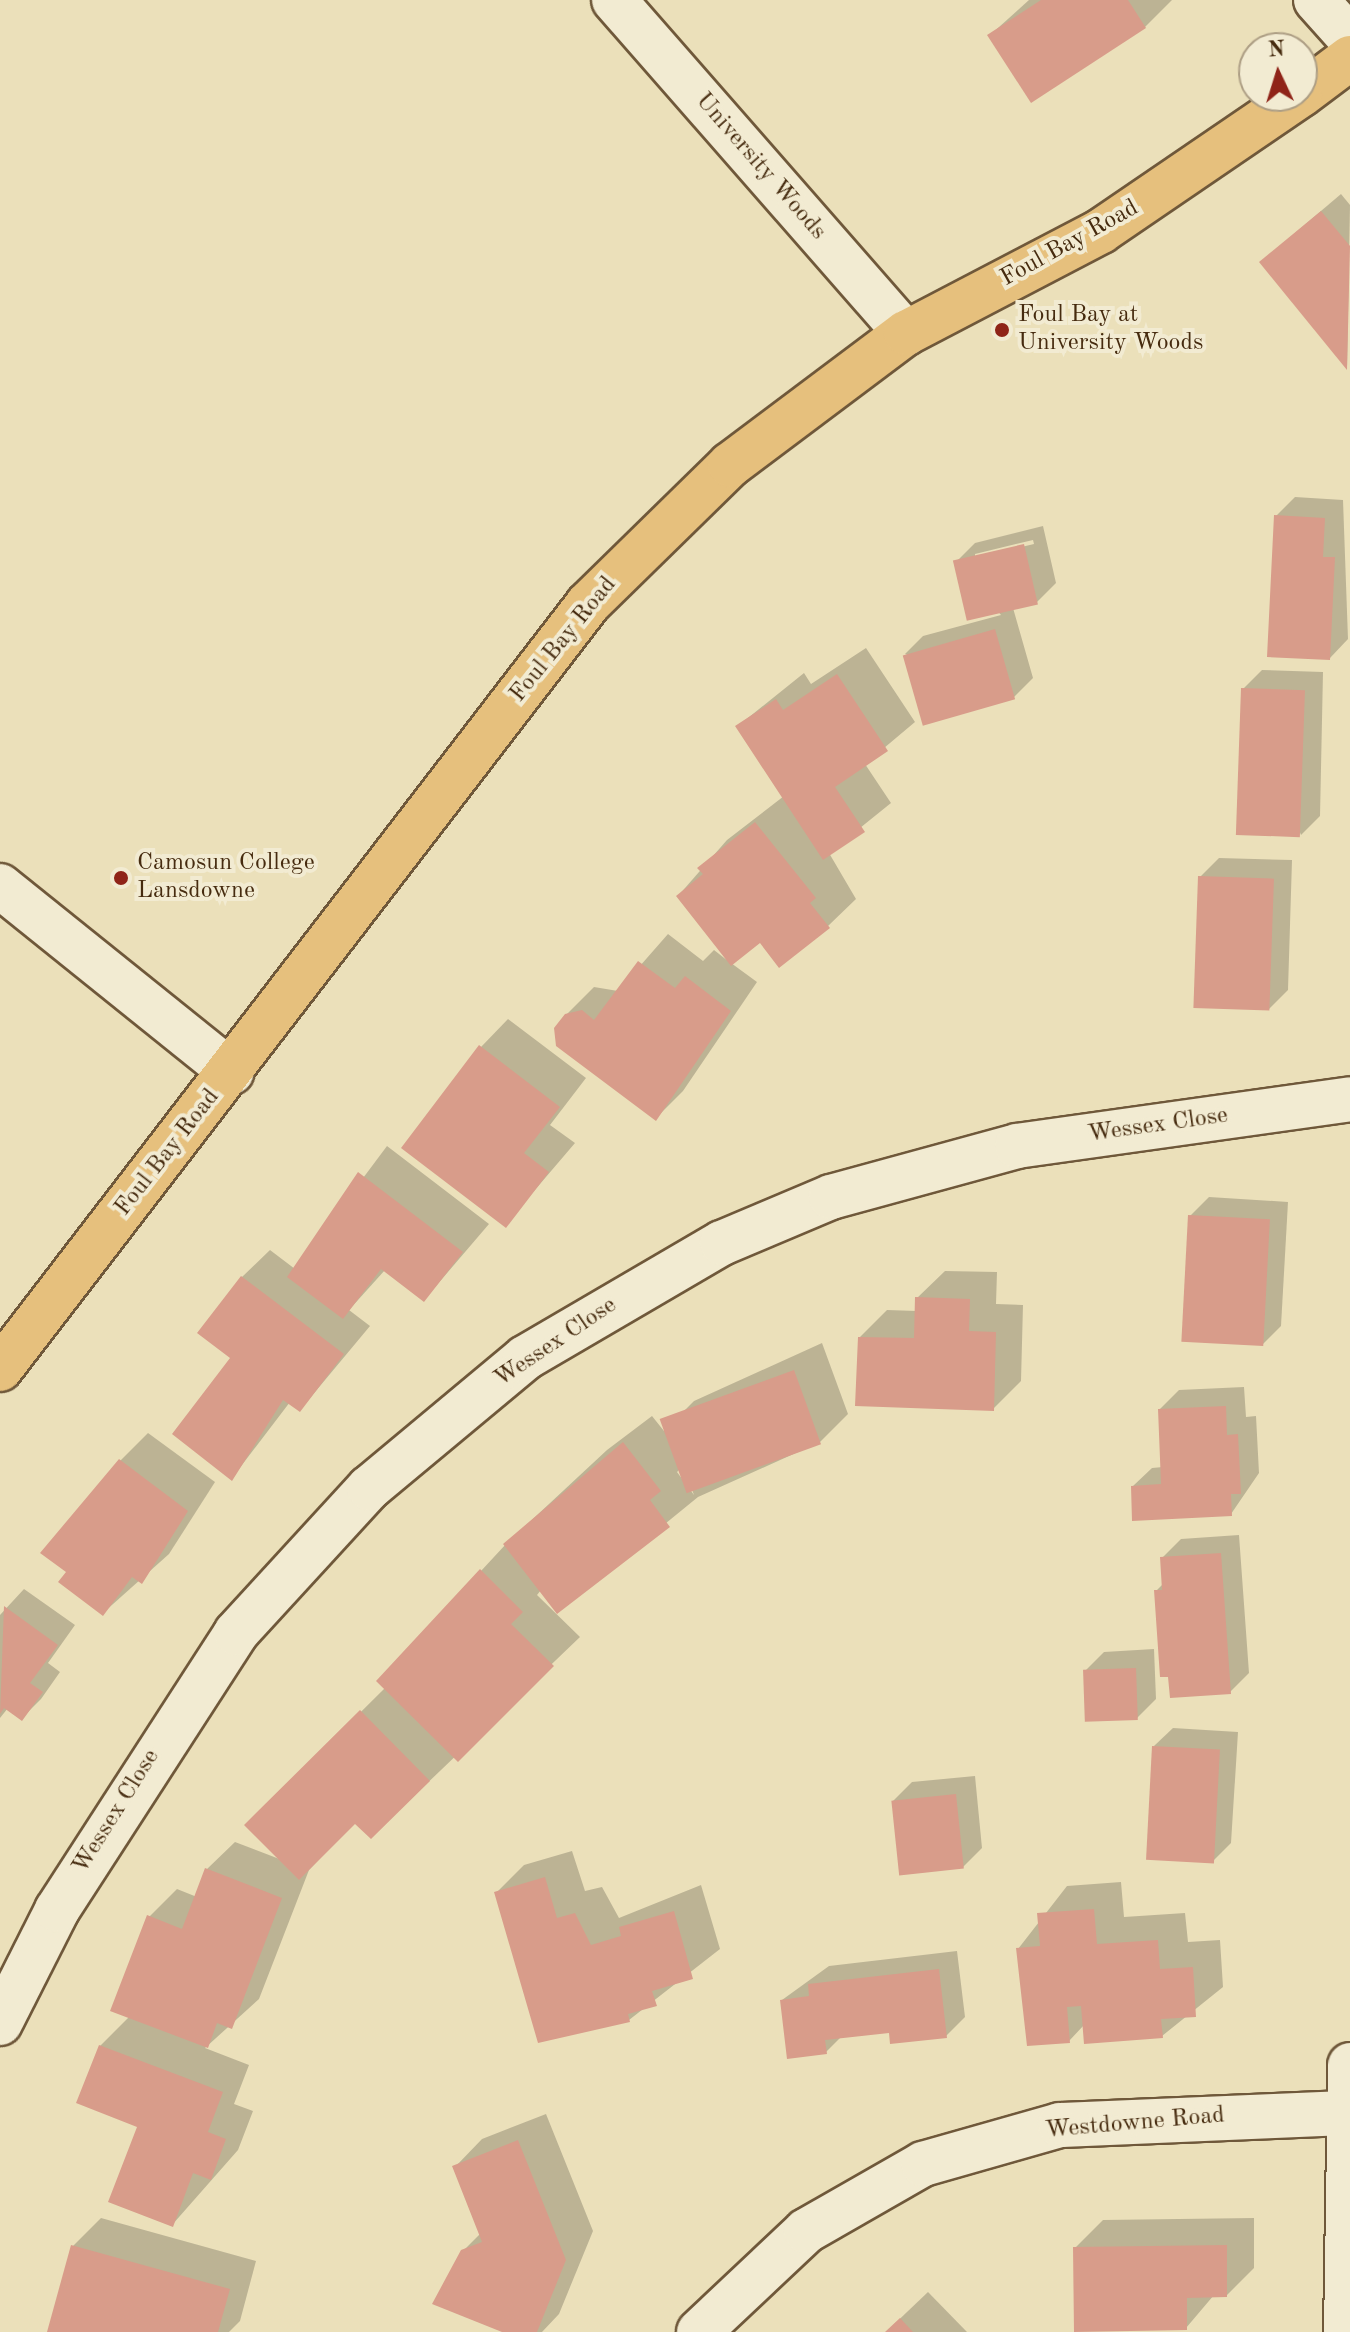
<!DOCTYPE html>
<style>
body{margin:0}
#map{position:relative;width:1350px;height:2332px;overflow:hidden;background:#ebe0ba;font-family:"Old Standard TT",serif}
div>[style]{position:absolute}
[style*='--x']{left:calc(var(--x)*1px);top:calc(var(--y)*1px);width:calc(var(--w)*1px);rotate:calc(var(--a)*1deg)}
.shadow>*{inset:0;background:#0003}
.building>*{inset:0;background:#d89c8a;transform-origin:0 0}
.roads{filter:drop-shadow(2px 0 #6f583a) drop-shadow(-2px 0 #6f583a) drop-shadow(0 2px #6f583a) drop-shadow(0 -2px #6f583a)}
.minor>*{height:44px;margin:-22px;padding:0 22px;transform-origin:22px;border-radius:22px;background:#f2ebd2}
.major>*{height:44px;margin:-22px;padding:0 22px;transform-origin:22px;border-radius:22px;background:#e6c07d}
.dots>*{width:22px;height:22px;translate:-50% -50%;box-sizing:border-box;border:4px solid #f2ebd2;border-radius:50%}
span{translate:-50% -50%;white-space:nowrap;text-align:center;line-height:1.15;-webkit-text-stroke:8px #f2ebd2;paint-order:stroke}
.street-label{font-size:24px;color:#462b0f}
.poi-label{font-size:24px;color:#462b0f}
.left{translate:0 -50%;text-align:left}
.north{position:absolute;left:1238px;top:32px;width:80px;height:80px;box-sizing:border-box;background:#f2ebd2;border:2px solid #ad9e84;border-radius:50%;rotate:356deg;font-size:22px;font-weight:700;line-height:32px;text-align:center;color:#462b0f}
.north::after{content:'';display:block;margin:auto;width:28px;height:36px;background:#8f2418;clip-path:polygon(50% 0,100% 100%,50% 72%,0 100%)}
</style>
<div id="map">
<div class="shadow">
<div style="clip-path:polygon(1029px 0,1172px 0,1145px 27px,989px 36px)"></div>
<div style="clip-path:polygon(1341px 194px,1350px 205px,1347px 367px,1261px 262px)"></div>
<div style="clip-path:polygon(1295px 497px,1343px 500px,1348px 639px,1330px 658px,1276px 516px)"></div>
<div style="clip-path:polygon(evenodd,1043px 526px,1056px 583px,1037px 602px,1013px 608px,1033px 678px,1014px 697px,905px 654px,923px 636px,1001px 615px,956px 562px,975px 543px,1043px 526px,1033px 540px,1034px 544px,975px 558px,975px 554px,1033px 540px)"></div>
<div style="clip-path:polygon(866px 648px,915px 722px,865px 764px,891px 803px,829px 853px,856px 899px,828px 926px,760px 940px,731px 963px,757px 982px,683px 1091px,655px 1119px,566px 1015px,594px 987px,618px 991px,668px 934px,703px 961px,714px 950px,728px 961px,678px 896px,727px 840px,784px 796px,738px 726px,804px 673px,811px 684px)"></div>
<div style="clip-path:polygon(1262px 670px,1323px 672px,1320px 816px,1301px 835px,1243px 689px)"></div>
<div style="clip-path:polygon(1219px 858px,1292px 860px,1288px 990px,1269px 1009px,1200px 877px)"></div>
<div style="clip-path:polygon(508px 1019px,586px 1078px,550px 1125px,575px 1143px,505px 1225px,481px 1047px)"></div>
<div style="clip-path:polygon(387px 1146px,489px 1224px,424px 1300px,385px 1270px,349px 1310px,370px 1326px,300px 1410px,290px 1402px,232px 1478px,242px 1277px,270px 1250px,295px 1269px)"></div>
<div style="clip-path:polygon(1209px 1197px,1288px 1202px,1281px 1326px,1262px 1345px,1190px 1216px)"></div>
<div style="clip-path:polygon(945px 1271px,997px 1272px,996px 1304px,1023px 1305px,1021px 1381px,993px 1409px,860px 1337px,887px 1310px,917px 1311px,917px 1298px)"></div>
<div style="clip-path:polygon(evenodd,822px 1343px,848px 1414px,820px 1442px,698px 1497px,557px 1612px,541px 1590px,537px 1595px,580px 1637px,371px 1837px,355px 1821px,309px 1870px,259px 1999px,205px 2048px,249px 2065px,234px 2104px,253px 2111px,238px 2150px,172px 2225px,140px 2126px,100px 2046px,130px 2016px,149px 1917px,177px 1889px,197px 1897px,207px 1869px,235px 1842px,282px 1860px,247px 1825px,386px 1687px,379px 1681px,506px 1544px,607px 1450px,652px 1416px,664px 1431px,694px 1401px,822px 1343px,683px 1466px,694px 1495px,677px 1472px,683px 1466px)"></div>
<div style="clip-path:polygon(1244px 1387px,1246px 1417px,1256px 1416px,1259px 1473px,1231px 1514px,1133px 1486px,1152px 1468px,1163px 1467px,1160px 1409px,1179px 1390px)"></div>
<div style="clip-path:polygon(148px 1433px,215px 1482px,169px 1554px,103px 1613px,68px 1571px,120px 1461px)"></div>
<div style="clip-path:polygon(1239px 1535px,1249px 1673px,1230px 1692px,1156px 1591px,1164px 1583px,1162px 1558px,1181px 1539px)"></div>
<div style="clip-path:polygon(24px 1589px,75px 1625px,48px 1663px,60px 1672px,41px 1699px,22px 1718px,8px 1708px,0 1718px,0 1615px)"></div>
<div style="clip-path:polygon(1154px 1649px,1156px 1699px,1137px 1718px,1085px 1671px,1104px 1652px)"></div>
<div style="clip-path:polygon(1173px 1728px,1238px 1732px,1231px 1843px,1212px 1862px,1154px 1746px)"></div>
<div style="clip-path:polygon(975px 1776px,982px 1848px,963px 1867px,893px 1801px,912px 1782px)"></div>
<div style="clip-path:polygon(572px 1851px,585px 1891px,602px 1887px,619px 1918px,701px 1885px,720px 1949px,629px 2020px,496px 1893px,524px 1865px)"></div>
<div style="clip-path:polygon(1121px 1882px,1124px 1917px,1185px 1913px,1188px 1942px,1220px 1940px,1223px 1987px,1162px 2036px,1084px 2025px,1069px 2041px,1018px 1949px,1067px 1886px)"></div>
<div style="clip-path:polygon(957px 1951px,965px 2017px,946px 2036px,891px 2030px,842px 2036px,826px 2052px,782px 2000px,829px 1966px)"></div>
<div style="clip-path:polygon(546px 2114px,593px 2231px,559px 2314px,542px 2332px,507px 2332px,462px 2252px,481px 2233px,455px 2167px,482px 2139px)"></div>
<div style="clip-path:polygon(101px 2218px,256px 2261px,240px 2321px,229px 2332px,49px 2332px,73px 2246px)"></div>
<div style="clip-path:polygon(1254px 2218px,1254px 2268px,1227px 2295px,1214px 2295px,1186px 2328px,1075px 2248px,1103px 2220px)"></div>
<div style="clip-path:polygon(928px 2292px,967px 2332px,886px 2332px)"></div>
</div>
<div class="building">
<div style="clip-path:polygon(1041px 0,1128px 0,1146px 28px,1031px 103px,987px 35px)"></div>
<div style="clip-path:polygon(1321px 211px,1350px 246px,1347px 370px,1259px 262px)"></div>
<div style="clip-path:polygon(1274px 515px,1325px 518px,1323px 557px,1335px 557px,1330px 660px,1267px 657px)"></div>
<div style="left:1024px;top:544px;width:62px;height:73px;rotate:77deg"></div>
<div style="left:995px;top:629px;width:73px;height:96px;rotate:74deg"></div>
<div style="clip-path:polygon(837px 674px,888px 751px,835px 787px,865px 832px,823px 860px,735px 726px,776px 699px,783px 710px)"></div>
<div style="left:1241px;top:688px;width:64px;height:147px;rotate:2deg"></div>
<div style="clip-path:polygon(755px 822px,816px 898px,810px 903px,830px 928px,779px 968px,760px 943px,731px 966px,676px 896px,703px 874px,697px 868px)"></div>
<div style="left:1198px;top:876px;width:76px;height:132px;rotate:2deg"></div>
<div style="clip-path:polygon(638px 961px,675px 988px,685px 976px,731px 1011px,656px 1121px,556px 1046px,554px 1028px,565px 1014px,582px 1010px,594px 1020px)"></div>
<div style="clip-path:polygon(479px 1045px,560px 1107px,524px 1153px,549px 1172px,506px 1228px,401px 1148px)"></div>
<div style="clip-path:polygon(358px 1172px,463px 1252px,424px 1302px,381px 1269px,343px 1319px,287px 1277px)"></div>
<div style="left:1188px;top:1215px;width:82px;height:127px;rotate:3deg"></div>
<div style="clip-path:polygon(241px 1276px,344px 1354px,300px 1412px,283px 1400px,232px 1481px,172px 1434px,230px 1358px,197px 1333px)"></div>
<div style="clip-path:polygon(915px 1297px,970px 1299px,969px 1331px,996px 1332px,994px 1411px,855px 1406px,858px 1337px,914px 1338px)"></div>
<div style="left:794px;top:1370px;width:79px;height:143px;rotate:70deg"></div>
<div style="clip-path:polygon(1226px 1406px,1227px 1435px,1238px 1434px,1241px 1494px,1231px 1494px,1232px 1516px,1132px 1521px,1131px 1486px,1161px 1484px,1158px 1409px)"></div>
<div style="clip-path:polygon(623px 1442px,661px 1491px,650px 1500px,670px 1527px,557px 1614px,503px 1544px)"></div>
<div style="clip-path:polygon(119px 1459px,188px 1511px,142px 1584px,132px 1577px,103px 1616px,58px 1582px,66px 1572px,40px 1553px)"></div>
<div style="clip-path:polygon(1221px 1553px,1231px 1694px,1170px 1698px,1168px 1677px,1160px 1677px,1154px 1590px,1162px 1590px,1160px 1557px)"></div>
<div style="clip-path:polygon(480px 1569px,523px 1612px,511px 1624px,554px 1666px,458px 1762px,376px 1681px)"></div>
<div style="clip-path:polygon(4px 1606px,58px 1645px,30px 1683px,43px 1692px,22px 1721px,4px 1708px,0 1714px)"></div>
<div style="left:1136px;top:1668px;width:52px;height:53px;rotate:88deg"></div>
<div style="clip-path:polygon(360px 1710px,430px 1781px,371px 1839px,355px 1824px,299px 1880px,244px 1825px)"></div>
<div style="left:1152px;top:1746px;width:68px;height:114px;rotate:3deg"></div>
<div style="left:956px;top:1794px;width:75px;height:65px;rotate:84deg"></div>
<div style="clip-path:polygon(205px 1868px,282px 1898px,232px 2029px,217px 2023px,208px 2048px,110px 2011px,147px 1915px,182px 1929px)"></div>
<div style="clip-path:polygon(545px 1877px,557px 1918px,575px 1913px,591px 1945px,621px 1936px,619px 1927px,674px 1911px,693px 1979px,652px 1991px,657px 2006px,628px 2014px,630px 2022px,538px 2043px,494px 1892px)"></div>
<div style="clip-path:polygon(1094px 1909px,1097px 1944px,1158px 1940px,1160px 1969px,1193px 1967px,1196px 2017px,1161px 2019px,1163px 2038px,1084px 2044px,1081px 2006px,1067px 2007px,1070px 2043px,1027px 2046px,1016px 1948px,1040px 1946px,1037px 1913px)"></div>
<div style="clip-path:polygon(939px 1969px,947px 2038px,890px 2044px,889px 2033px,825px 2040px,827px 2054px,787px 2059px,780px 2000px,809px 1996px,808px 1984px)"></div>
<div style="clip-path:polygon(99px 2045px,223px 2092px,208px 2132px,226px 2139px,211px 2180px,193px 2173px,173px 2227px,108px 2202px,137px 2127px,76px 2103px)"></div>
<div style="clip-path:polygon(518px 2140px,566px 2260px,537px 2332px,502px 2332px,432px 2304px,461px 2250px,482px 2242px,452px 2166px)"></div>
<div style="clip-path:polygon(71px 2245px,230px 2289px,218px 2332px,47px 2332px)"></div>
<div style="clip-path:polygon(1227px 2245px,1227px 2297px,1187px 2298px,1187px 2330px,1074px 2332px,1073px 2247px)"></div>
<div style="clip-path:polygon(900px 2318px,913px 2332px,885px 2332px)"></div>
</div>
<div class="roads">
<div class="minor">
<div style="--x:614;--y:0;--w:443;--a:48.8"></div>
<div style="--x:1316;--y:0;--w:51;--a:48.2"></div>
<div style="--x:0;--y:886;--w:297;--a:38.8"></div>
<div style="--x:0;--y:2023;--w:127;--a:-63.2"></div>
<div style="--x:57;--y:1910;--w:330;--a:-57.1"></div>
<div style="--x:236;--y:1633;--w:197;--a:-47.5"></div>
<div style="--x:369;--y:1488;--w:203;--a:-39.8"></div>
<div style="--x:525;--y:1358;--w:228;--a:-30.3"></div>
<div style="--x:722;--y:1243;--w:118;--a:-22.9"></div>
<div style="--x:831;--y:1197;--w:193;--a:-15.3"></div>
<div style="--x:1017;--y:1146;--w:336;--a:-8"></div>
<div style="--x:699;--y:2332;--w:147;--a:-43.3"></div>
<div style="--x:806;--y:2231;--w:135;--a:-29.8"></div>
<div style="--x:923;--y:2164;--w:142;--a:-15.9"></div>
<div style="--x:1060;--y:2125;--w:287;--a:-2.4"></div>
<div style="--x:1346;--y:2332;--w:267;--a:-89.1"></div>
</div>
<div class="major">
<div style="--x:1302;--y:94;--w:60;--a:-36.9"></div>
<div style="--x:0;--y:1369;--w:965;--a:-52.45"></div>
<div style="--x:588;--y:604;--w:199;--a:-44.4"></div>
<div style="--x:730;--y:465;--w:220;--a:-36.9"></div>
<div style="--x:906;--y:333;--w:220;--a:-27.6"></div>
<div style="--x:1101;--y:231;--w:240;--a:-34.3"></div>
</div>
</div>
<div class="dots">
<div style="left:1002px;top:330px;background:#8f2418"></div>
<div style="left:121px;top:878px;background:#8f2418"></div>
</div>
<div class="street-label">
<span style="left:760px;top:167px;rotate:49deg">University Woods</span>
<span style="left:1070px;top:244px;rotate:-29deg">Foul Bay Road</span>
<span style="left:564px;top:640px;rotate:-51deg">Foul Bay Road</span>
<span style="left:1158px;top:1126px;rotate:-8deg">Wessex Close</span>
<span style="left:168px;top:1153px;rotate:-52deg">Foul Bay Road</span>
<span style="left:556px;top:1343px;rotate:-34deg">Wessex Close</span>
<span style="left:117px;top:1812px;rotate:-58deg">Wessex Close</span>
<span style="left:1135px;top:2124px;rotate:-5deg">Westdowne Road</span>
</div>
<div class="poi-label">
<span class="left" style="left:1018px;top:330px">Foul Bay at<br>University Woods</span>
<span class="left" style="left:137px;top:878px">Camosun College<br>Lansdowne</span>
</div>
<div class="north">N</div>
</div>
